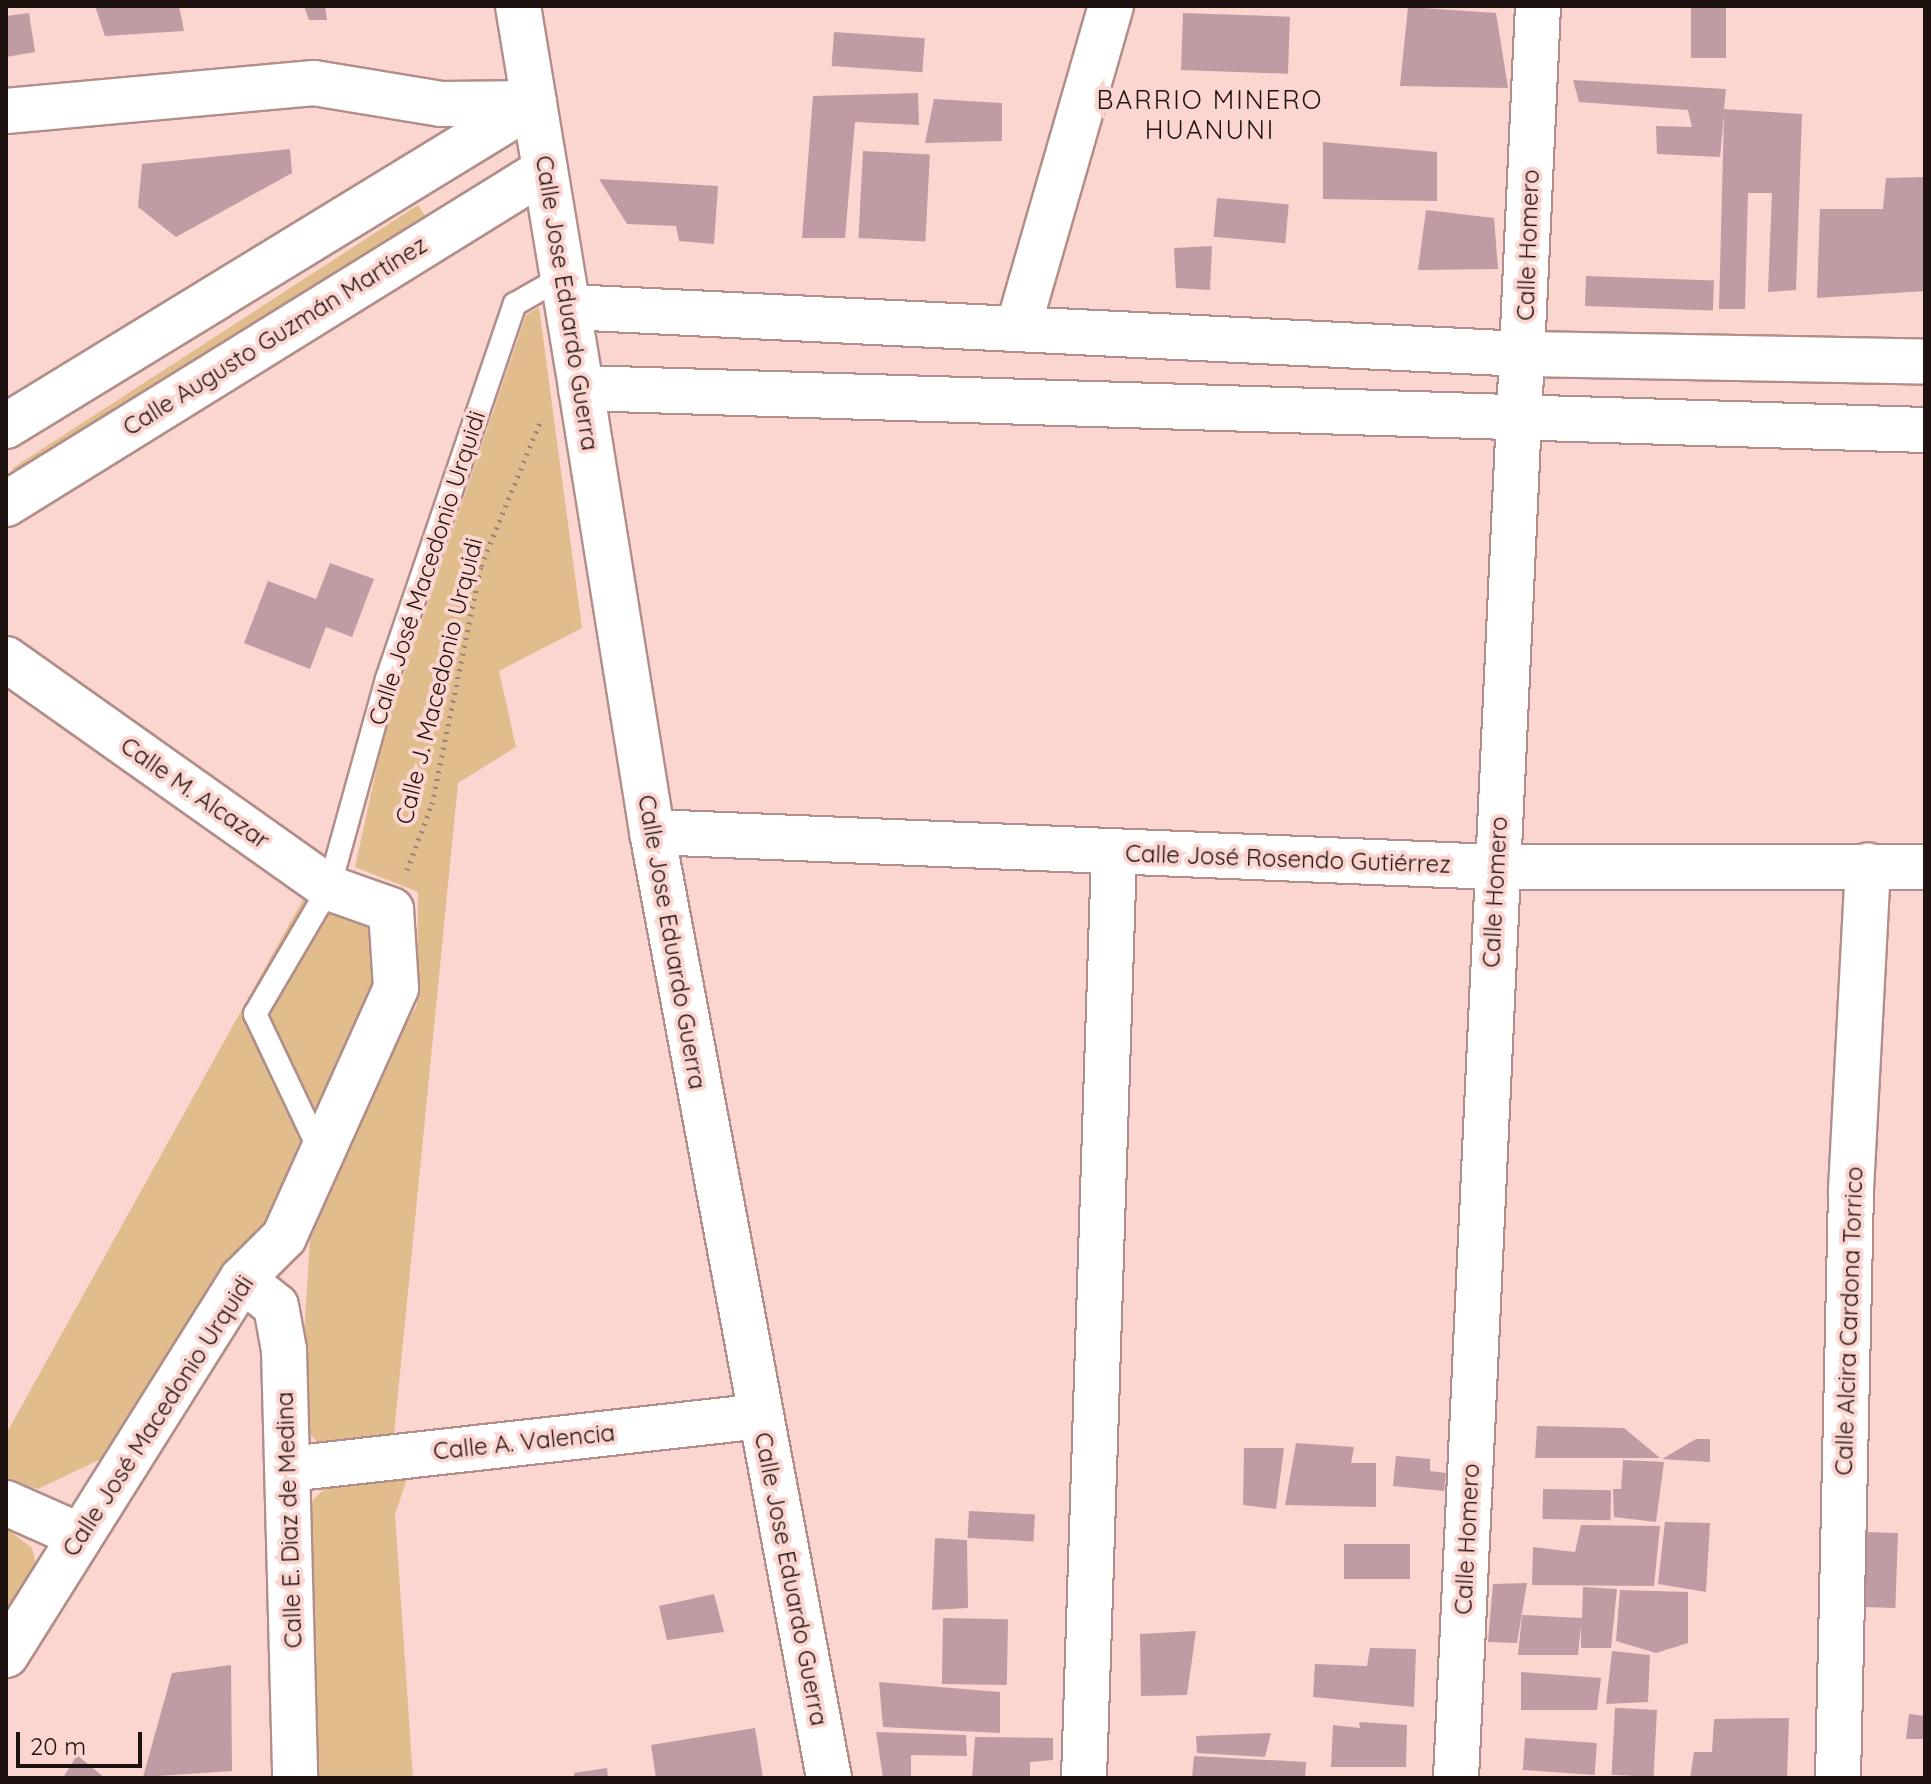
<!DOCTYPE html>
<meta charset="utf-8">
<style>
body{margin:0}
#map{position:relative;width:1931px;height:1784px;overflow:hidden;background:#fbd5d0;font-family:Quicksand,sans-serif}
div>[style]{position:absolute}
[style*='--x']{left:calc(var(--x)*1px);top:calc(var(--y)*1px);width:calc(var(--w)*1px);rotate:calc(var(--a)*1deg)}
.green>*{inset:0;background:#e1bd8d;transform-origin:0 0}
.building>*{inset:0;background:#bf9ca4;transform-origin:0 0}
.path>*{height:5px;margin-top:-2.5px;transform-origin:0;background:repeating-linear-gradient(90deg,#9c817d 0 2px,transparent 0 8px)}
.roads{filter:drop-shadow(2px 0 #b18e89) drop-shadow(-2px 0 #b18e89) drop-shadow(0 2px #b18e89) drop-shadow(0 -2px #b18e89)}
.lane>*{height:22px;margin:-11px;padding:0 11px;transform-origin:11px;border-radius:11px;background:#fff}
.street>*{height:44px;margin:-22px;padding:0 22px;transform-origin:22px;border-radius:22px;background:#fff}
.secondary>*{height:44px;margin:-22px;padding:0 22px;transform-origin:22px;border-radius:22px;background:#fff}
span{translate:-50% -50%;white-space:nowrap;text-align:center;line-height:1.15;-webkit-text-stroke:8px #fbd5d0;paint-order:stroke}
.street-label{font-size:24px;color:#1e1210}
.neighbourhood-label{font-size:26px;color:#1e1210;letter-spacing:2px}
.frame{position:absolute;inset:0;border:8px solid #1e1210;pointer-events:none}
.scale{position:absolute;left:16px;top:1732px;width:126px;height:36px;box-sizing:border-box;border:4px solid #1e1210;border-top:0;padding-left:10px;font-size:24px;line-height:28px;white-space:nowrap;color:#1e1210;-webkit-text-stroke:6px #fbd5d0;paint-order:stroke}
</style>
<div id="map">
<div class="green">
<div style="left:418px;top:205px;width:17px;height:484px;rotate:57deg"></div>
<div style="clip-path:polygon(539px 307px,582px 628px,499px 671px,516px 747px,458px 783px,394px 1434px,319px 1445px,299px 1420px,310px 1237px,356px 1114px,417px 1005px,418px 892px,355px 867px,385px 730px,526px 315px)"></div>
<div style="clip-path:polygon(306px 894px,367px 922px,378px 990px,261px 1233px,103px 1458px,38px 1489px,6px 1479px,6px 1434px)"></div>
<div style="clip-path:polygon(408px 1476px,395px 1514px,413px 1778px,316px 1778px,305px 1507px,329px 1485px)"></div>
<div style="clip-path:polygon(6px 1528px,32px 1548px,39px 1576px,6px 1630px)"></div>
</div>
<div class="building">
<div style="clip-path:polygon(95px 6px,179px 6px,184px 31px,105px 36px)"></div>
<div style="clip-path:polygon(304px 6px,325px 6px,327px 20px,309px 20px)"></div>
<div style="left:1691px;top:6px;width:35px;height:52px"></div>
<div style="clip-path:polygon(1408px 7px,1496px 13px,1508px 88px,1400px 86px)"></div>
<div style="clip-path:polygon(29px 13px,35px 52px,6px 57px,6px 16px)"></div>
<div style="left:1183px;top:13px;width:107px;height:57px;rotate:2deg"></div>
<div style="left:834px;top:32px;width:91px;height:34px;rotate:4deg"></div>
<div style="clip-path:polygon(1573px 80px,1726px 89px,1724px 109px,1802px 114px,1796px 290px,1768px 292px,1772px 193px,1748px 193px,1745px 309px,1719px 309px,1724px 114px,1720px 157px,1657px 154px,1656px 126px,1692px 127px,1688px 110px,1579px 102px)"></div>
<div style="clip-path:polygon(918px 93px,919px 125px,855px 122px,845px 238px,802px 238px,813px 96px)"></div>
<div style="clip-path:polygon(934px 99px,1002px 103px,1002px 141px,925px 143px)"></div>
<div style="clip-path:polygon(1323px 142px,1437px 152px,1437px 201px,1323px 199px)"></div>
<div style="clip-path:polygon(290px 149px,292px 173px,176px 237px,138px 207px,142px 164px)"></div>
<div style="left:863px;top:151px;width:67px;height:87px;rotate:3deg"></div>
<div style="clip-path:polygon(1925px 177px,1925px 291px,1817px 298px,1820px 209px,1883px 209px,1886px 178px)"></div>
<div style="clip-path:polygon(599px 179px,718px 186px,714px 244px,679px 241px,676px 226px,627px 224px)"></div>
<div style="left:1217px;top:198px;width:72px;height:39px;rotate:5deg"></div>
<div style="clip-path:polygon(1426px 210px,1494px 218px,1498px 269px,1418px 270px)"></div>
<div style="clip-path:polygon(1212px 246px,1210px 290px,1176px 288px,1174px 248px)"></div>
<div style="left:1586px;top:276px;width:128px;height:30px;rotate:2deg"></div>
<div style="clip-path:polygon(330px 563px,374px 579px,352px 637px,326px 627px,310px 669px,244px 643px,268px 581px,316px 599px)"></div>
<div style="clip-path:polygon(1537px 1426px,1624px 1428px,1660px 1458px,1535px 1458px)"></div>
<div style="clip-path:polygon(1696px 1439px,1710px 1439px,1710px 1462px,1662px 1459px)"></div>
<div style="clip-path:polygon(1296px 1443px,1354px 1447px,1351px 1463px,1376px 1463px,1376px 1507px,1285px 1505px)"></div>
<div style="clip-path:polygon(1244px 1448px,1284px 1448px,1276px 1509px,1243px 1505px)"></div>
<div style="clip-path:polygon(1396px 1456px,1430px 1459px,1430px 1471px,1446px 1473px,1444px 1491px,1393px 1486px)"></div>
<div style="clip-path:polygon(1623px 1460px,1664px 1462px,1656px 1522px,1614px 1517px,1613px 1489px,1621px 1489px)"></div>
<div style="left:1543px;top:1489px;width:68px;height:30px;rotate:1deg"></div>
<div style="left:969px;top:1511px;width:66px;height:27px;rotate:3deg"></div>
<div style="clip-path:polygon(1665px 1522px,1710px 1523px,1706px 1592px,1658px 1584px)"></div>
<div style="clip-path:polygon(1581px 1525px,1660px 1526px,1654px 1586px,1532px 1585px,1533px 1547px,1575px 1552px)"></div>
<div style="left:1866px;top:1532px;width:32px;height:75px;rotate:2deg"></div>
<div style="clip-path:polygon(935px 1538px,967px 1540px,968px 1608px,932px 1610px)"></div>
<div style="left:1410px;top:1544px;width:35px;height:66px;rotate:90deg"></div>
<div style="clip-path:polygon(1527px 1583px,1517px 1643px,1488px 1642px,1493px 1584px)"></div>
<div style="clip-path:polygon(1583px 1587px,1617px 1589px,1611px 1648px,1581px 1648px,1581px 1625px,1578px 1655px,1518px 1655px,1522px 1615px,1582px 1618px)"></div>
<div style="clip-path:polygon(1620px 1590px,1688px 1592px,1688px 1643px,1656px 1653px,1616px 1641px)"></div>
<div style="clip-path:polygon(714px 1594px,724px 1632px,667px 1640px,659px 1606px)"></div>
<div style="left:943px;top:1618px;width:65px;height:66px;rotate:1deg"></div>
<div style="clip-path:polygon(1196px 1631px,1187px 1695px,1141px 1696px,1140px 1634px)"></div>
<div style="clip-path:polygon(1370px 1648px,1416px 1649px,1414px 1707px,1313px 1697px,1315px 1664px,1367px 1666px)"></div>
<div style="clip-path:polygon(1612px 1651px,1650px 1655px,1648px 1702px,1606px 1704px)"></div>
<div style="clip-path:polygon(231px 1665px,232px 1771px,143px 1777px,172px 1673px)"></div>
<div style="clip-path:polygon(1521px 1672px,1601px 1678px,1597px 1710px,1521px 1710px)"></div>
<div style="clip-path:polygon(879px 1682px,1000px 1692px,1000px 1733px,883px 1727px)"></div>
<div style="left:1657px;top:1710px;width:67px;height:42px;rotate:93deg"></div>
<div style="clip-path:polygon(1909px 1714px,1925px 1716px,1925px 1739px,1906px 1739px)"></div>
<div style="clip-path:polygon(1789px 1718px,1787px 1778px,1690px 1778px,1694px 1752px,1712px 1752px,1714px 1719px)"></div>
<div style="clip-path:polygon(1359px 1722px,1407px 1725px,1406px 1767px,1331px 1767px,1333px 1725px,1360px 1728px)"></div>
<div style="clip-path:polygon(755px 1728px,763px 1778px,656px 1778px,651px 1745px)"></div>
<div style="clip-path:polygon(876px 1732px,966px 1735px,967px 1756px,911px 1755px,911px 1778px,883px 1778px)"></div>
<div style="clip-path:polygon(1271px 1733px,1265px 1757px,1197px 1753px,1196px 1736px)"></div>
<div style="clip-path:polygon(975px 1737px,1053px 1738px,1053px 1760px,1030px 1762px,1030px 1778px,972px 1778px)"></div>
<div style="left:1525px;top:1738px;width:72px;height:32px;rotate:4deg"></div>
<div style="clip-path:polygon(77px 1755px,105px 1778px,63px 1778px)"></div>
<div style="clip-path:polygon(1194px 1756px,1306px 1762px,1305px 1778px,1192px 1778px)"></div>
<div style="clip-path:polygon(607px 1768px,608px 1778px,574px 1778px,574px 1773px)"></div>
</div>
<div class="path">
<div style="--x:407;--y:870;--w:71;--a:-69.3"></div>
<div style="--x:432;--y:804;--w:243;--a:-78.4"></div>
<div style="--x:481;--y:566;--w:156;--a:-67.7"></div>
</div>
<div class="roads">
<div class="lane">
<div style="--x:321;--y:1153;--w:154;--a:-115.4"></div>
<div style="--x:255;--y:1014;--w:146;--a:-59.6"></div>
<div style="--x:329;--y:888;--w:217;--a:-74.5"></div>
<div style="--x:387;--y:679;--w:396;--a:-71.2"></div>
<div style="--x:515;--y:304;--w:56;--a:-29.7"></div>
</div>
<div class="street">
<div style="--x:518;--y:6;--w:98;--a:80.6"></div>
<div style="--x:1018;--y:328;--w:335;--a:-73.9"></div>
<div style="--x:581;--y:388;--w:450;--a:80.9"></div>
<div style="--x:652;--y:832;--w:962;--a:79.4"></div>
<div style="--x:6;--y:659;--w:396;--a:35.3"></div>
<div style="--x:329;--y:888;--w:66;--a:19.5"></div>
<div style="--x:391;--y:910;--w:78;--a:86.3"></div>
<div style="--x:396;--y:988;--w:273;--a:114.2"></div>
<div style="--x:284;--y:1237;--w:59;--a:135"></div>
<div style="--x:242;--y:1279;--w:444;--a:122.1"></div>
<div style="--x:652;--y:832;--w:844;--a:2.38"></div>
<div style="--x:1495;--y:867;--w:430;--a:0"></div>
<div style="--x:242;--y:1279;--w:43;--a:38.5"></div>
<div style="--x:276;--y:1306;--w:45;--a:79.7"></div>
<div style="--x:284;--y:1350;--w:428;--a:88.5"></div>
<div style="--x:289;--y:1469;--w:473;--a:-6.4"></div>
<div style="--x:6;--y:1503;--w:81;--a:24"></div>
<div style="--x:1084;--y:1778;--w:925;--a:-88.14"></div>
<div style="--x:1456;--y:1778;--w:1774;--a:-87.35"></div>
<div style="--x:1838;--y:1778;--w:588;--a:-88.73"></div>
<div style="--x:1851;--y:1190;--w:325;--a:-87"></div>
</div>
<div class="secondary">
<div style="--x:534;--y:103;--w:289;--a:80.6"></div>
<div style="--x:581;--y:388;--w:1345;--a:1.79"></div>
<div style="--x:6;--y:111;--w:309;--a:-5.2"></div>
<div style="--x:314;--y:83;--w:129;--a:9.4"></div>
<div style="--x:441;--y:104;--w:91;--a:-0.6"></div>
<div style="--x:569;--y:307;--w:956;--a:2.82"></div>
<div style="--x:1524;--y:354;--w:401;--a:1.1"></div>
<div style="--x:6;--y:426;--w:619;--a:-31.46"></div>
<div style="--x:6;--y:504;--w:634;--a:-31.79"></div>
</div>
</div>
<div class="street-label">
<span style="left:1528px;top:245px;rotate:-88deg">Calle Homero</span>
<span style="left:567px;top:303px;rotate:81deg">Calle Jose Eduardo Guerra</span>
<span style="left:275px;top:336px;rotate:-32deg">Calle Augusto Guzmán Martínez</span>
<span style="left:427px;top:568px;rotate:-72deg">Calle José Macedonio Urquidi</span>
<span style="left:439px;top:681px;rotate:-76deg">Calle J. Macedonio Urquidi</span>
<span style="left:195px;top:793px;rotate:35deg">Calle M. Alcazar</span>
<span style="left:1288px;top:859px;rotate:2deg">Calle José Rosendo Gutiérrez</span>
<span style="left:1495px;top:892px;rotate:-87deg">Calle Homero</span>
<span style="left:672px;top:942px;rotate:80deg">Calle Jose Eduardo Guerra</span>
<span style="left:1849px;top:1321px;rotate:-88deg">Calle Alcira Cardona Torrico</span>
<span style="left:158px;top:1416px;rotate:-57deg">Calle José Macedonio Urquidi</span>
<span style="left:524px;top:1442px;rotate:-6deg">Calle A. Valencia</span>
<span style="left:289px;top:1520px;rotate:-92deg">Calle E. Diaz de Medina</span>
<span style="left:1467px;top:1539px;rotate:-87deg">Calle Homero</span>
<span style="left:791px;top:1579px;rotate:79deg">Calle Jose Eduardo Guerra</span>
</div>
<div class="neighbourhood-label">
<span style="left:1210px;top:115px">BARRIO MINERO<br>HUANUNI</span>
</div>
<div class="frame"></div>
<div class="scale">20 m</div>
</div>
